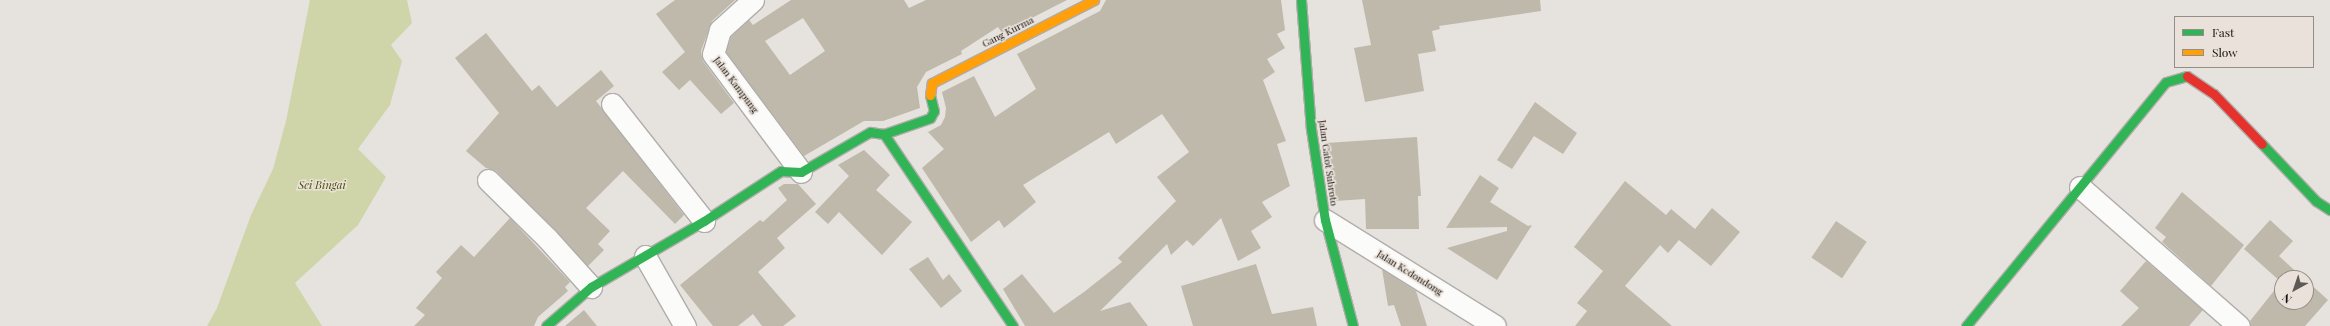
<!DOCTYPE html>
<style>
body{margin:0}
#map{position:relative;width:2330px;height:326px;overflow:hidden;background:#e6e2de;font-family:"Playfair Display",serif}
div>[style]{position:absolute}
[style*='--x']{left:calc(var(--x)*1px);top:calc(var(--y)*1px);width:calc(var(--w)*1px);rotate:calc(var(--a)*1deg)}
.water>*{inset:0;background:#d0d5a9}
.building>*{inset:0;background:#bfb9ab;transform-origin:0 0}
.roads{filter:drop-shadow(1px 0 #b0adaa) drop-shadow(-1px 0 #b0adaa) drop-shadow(0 1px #b0adaa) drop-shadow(0 -1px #b0adaa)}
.street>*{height:21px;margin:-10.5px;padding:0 10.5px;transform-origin:10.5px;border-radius:10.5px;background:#fbfbfa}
.fast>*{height:9px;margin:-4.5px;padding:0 4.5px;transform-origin:4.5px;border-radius:4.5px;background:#30b455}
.slow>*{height:9px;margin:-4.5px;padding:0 4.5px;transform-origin:4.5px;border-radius:4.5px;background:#ff9f0a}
.jam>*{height:9px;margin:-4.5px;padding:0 4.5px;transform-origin:4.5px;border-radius:4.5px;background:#e5322d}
span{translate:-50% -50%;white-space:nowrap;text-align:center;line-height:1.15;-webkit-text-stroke:3px #eae2da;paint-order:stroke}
.street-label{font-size:10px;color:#13100d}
.water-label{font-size:11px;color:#4a5005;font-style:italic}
.legend{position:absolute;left:2174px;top:16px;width:140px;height:52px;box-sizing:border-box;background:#eae2da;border:1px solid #948e88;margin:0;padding:5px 7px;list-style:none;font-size:12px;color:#13100d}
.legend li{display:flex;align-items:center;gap:8px;height:20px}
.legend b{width:20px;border:1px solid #948e88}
.north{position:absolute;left:2274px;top:270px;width:40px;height:40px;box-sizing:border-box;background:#eae2da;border:1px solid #948e88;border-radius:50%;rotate:220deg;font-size:11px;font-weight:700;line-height:16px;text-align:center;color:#13100d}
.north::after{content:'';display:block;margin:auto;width:14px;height:18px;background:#5d5a56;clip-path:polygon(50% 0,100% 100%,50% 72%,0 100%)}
</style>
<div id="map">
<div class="water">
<div style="clip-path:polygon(310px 0,407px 0,412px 23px,391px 45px,402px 61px,390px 105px,358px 149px,386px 177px,358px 225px,295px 283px,322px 326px,207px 326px,217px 308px,251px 215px,273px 169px,286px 121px)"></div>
</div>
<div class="building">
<div style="clip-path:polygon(675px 0,735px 0,712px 21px,701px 51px,703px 61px,734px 103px,721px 114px,690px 80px,679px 90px,662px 72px,685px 52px,656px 14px)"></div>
<div style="clip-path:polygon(evenodd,791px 0,904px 0,909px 8px,926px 0,1067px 0,1002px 33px,998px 27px,961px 51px,962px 54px,926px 72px,917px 87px,920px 108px,883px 121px,864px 121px,804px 156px,726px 52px,731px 37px,749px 20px,753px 25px,791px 0,803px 18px,825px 51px,790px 75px,765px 41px,803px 18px)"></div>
<div style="clip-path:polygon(1106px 0,1281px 0,1285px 30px,1277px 34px,1285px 48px,1267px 59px,1275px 72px,1263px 80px,1286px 141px,1277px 144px,1290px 186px,1262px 202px,1272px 217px,1251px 231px,1261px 248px,1238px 261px,1221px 218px,1193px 246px,1187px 240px,1171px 255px,1167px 244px,1100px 311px,1130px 302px,1148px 326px,1025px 326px,1003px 289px,1022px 274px,1054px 313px,1084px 292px,1122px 262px,1118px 258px,1176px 201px,1157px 177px,1189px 152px,1162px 114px,1116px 144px,1109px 132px,1023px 185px,1036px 202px,1004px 228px,999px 220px,971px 242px,922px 168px,944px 149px,928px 132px,941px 125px,945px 117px,946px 108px,942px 92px,974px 76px,995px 117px,1036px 89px,1017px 54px,1100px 11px)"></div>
<div style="clip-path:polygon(1362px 0,1540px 0,1541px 11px,1439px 26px,1440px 29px,1432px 31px,1436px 51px,1418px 54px,1424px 91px,1365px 102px,1354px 48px,1371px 45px)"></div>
<div style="clip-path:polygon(486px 33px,532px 91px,539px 85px,557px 107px,601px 70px,614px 86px,596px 101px,684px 215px,675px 224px,623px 171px,586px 208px,610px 231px,598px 244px,604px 250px,588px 266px,496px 171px,486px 168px,466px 151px,499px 113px,455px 58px)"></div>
<div style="clip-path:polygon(1535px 102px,1577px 133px,1563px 154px,1534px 136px,1512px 169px,1497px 160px)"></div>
<div style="clip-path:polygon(1417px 137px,1421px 196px,1418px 196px,1419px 229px,1366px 229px,1365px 199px,1335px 201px,1326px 143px)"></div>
<div style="clip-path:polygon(864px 150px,890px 175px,876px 190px,912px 222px,882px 255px,839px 212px,828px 224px,815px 212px,849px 176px,838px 165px)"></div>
<div style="clip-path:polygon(1480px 175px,1499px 188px,1490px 202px,1528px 226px,1532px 225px,1497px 280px,1447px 248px,1507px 231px,1507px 227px,1446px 228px)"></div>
<div style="clip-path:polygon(1625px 181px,1666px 215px,1671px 209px,1695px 229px,1712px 208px,1740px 232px,1711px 266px,1679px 240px,1668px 253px,1660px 245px,1625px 286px,1672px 326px,1575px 326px,1587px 311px,1577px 303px,1603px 271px,1574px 247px)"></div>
<div style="clip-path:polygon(784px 184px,798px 184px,816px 204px,777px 238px,785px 248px,758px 272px,796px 316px,783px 326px,762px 326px,753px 314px,738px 326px,713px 326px,680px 285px,760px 220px,763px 222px,787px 200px,778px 188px)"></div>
<div style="clip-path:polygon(2182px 192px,2244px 245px,2211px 286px,2162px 242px,2166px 237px,2155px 228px)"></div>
<div style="clip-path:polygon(510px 218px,570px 282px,565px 287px,568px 291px,538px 317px,534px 326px,414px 326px,425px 315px,416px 308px,442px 278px,436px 272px,461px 245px,474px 257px)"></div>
<div style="clip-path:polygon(2270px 220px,2293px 241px,2279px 256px,2303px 278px,2282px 278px,2282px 302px,2306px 302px,2306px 280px,2328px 300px,2305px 326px,2251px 326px,2250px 321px,2281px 282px,2244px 249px)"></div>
<div style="left:1836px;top:221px;width:37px;height:44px;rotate:34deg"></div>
<div style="clip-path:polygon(928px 257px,943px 280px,949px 274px,962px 291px,941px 308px,909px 269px)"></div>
<div style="clip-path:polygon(2146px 261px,2203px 310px,2189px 326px,2121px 326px,2139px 308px,2120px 291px)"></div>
<div style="clip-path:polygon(1256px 264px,1272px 314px,1313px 307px,1317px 326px,1193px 326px,1181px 286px)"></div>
<div style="clip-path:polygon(1382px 269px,1416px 291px,1427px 326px,1401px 326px,1394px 305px,1388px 306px)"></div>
<div style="clip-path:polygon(584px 310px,597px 326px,565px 326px)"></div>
</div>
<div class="roads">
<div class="street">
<div style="--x:753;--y:0;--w:45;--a:137.7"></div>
<div style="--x:720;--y:30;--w:25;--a:106"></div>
<div style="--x:713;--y:54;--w:147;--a:53.3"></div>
<div style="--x:612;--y:104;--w:149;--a:51.8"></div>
<div style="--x:488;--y:180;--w:83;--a:44.5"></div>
<div style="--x:547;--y:238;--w:66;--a:48.1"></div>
<div style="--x:2080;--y:187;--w:211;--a:41.2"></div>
<div style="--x:1325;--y:220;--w:200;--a:31.9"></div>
<div style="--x:645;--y:256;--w:81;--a:60.3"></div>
</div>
<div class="fast">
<div style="--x:1301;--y:0;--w:129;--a:85.6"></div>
<div style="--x:1311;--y:129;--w:92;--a:81.3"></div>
<div style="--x:1325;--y:220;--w:110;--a:75.2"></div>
<div style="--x:884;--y:134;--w:231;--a:56.1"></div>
<div style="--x:2262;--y:144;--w:79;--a:46.5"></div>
<div style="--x:2316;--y:201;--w:17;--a:33"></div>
<div style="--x:546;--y:326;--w:60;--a:-40.9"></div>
<div style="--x:591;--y:287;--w:131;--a:-30.3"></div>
<div style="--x:704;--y:221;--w:92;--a:-33"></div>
<div style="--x:781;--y:171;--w:20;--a:3"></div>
<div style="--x:801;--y:172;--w:80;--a:-30.1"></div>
<div style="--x:870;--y:132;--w:14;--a:8"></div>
<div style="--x:884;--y:134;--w:49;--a:-19.2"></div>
<div style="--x:930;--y:118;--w:8;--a:-60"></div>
<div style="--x:934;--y:111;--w:16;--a:-104"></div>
<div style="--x:1966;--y:326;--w:315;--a:-50.7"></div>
<div style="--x:2166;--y:82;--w:22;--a:-16"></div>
</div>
<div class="slow">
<div style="--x:930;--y:95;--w:12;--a:-81"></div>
<div style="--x:932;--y:83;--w:182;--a:-27.1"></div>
</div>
<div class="jam">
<div style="--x:2187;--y:76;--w:32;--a:34"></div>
<div style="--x:2214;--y:94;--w:69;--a:46.2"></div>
</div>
</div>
<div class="street-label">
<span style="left:1008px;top:32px;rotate:-27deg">Gang Kurma</span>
<span style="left:736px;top:85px;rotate:53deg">Jalan Kampung</span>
<span style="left:1328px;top:163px;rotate:82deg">Jalan Gatot Subroto</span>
<span style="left:1410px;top:273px;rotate:32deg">Jalan Kedondong</span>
</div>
<div class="water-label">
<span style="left:322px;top:185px">Sei Bingai</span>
</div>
<ul class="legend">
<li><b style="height:5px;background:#30b455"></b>Fast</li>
<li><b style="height:5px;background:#ff9f0a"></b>Slow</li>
</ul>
<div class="north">N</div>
</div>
